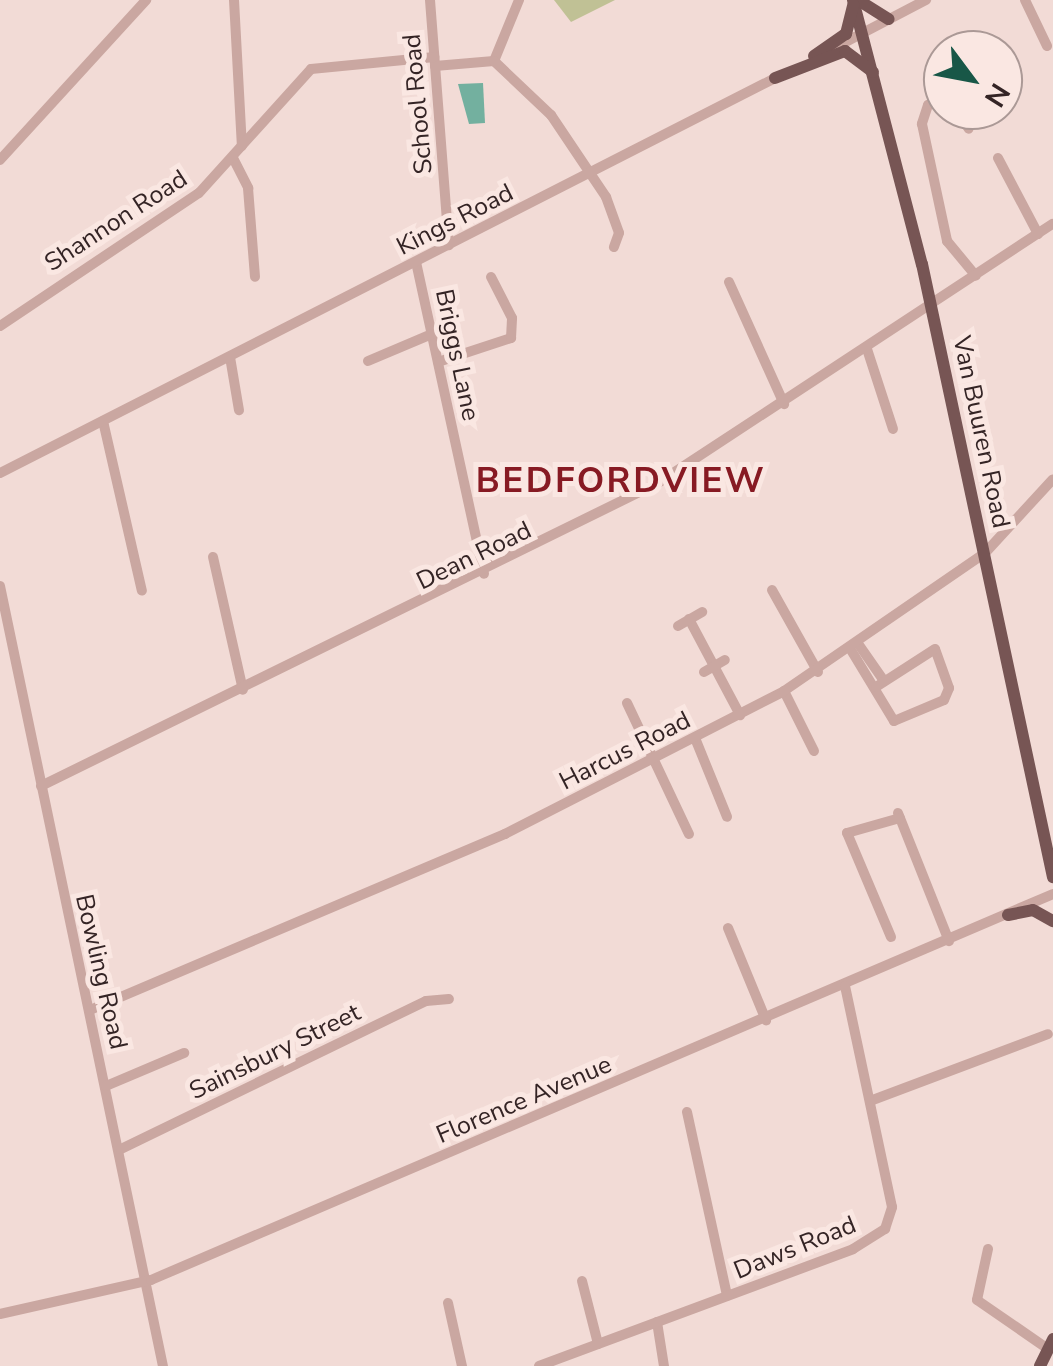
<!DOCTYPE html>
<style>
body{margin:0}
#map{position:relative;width:1053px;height:1366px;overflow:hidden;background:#f2dbd6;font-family:"Nunito Sans",sans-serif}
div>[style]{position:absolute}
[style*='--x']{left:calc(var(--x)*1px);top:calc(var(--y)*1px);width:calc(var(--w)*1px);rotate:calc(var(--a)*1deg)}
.green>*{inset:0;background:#c0c195}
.water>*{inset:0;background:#73b09f}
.minor>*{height:10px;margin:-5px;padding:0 5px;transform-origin:5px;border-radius:5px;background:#caa7a1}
.major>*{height:12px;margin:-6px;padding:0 6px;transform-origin:6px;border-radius:6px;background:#775554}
span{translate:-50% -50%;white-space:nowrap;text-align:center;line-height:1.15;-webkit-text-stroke:10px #fae7e2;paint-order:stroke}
.street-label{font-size:25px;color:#342425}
.district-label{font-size:35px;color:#871a23;font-weight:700;letter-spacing:2.5px}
.north{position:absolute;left:923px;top:30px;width:100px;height:100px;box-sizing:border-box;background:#fae7e2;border:2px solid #ab9996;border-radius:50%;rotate:122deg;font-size:28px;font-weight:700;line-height:40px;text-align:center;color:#342425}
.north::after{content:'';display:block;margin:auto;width:35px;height:45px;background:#185747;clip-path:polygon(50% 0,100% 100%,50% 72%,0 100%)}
</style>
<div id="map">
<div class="green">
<div style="clip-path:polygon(554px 0,615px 0,571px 22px)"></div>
</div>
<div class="water">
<div style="clip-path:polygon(483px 83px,485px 123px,469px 124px,458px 84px)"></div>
</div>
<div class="minor">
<div style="--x:234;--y:0;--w:146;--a:86.9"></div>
<div style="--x:430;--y:0;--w:246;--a:85.6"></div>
<div style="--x:1025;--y:0;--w:51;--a:64.4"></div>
<div style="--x:834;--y:48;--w:104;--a:-27.6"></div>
<div style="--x:494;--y:61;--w:66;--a:-67.7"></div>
<div style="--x:435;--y:66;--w:59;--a:-4.8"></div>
<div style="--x:494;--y:61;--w:79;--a:43.5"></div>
<div style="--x:551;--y:115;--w:99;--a:56.1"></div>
<div style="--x:606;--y:197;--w:38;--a:70"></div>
<div style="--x:619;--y:233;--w:15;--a:110"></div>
<div style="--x:943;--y:99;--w:16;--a:158"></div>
<div style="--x:928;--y:105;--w:20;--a:108"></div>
<div style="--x:922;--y:124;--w:120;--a:77.9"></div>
<div style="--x:947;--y:241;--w:45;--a:50.4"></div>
<div style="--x:957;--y:110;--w:22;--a:58"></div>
<div style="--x:233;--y:158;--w:34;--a:63"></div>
<div style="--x:248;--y:188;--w:89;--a:85.5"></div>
<div style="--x:998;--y:158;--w:86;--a:62.2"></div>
<div style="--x:0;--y:160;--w:217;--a:-47.6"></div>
<div style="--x:416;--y:262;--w:319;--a:77.7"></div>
<div style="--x:729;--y:282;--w:134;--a:65.7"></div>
<div style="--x:0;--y:326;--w:239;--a:-33.8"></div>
<div style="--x:199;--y:193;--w:167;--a:-47.9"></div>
<div style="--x:311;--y:69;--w:124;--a:-5.6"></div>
<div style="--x:867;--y:349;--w:84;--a:72"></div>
<div style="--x:230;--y:357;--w:54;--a:80.4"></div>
<div style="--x:368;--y:361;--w:69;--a:-22.9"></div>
<div style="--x:438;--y:362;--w:77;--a:-18.2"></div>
<div style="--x:511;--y:338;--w:20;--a:-87"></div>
<div style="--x:512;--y:318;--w:46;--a:-117.1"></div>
<div style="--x:103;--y:421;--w:174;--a:77.1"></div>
<div style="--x:0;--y:473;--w:874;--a:-27"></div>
<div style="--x:213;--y:557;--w:136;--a:77.3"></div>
<div style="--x:0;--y:586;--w:797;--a:78.2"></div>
<div style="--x:772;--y:590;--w:94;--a:60.7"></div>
<div style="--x:689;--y:619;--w:109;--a:62"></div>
<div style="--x:678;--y:626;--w:28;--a:-30"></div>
<div style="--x:859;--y:645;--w:44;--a:55.2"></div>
<div style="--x:851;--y:650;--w:83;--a:58.8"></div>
<div style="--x:894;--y:721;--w:54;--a:-22.8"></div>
<div style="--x:944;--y:700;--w:13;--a:-67"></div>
<div style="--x:949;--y:688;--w:41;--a:-109.7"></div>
<div style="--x:935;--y:649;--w:70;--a:147.2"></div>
<div style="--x:704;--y:672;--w:24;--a:-30"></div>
<div style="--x:784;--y:691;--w:67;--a:63.4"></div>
<div style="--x:627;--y:703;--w:145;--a:64.7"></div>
<div style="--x:695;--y:738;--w:85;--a:67.9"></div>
<div style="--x:41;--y:786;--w:687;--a:-26.16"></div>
<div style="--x:658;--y:483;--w:472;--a:-33.3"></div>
<div style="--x:898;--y:813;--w:138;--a:68.3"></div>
<div style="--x:728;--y:928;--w:100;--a:67.6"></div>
<div style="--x:891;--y:937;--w:113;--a:-112.9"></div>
<div style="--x:847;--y:833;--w:55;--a:-15.8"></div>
<div style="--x:90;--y:1010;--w:451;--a:-23"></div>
<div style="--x:505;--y:834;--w:314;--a:-27.1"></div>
<div style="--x:784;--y:691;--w:244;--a:-34.5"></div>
<div style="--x:985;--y:553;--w:100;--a:-47.4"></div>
<div style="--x:106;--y:1086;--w:85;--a:-22.9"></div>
<div style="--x:870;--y:1101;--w:190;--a:-20.6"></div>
<div style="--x:687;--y:1112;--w:188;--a:77.7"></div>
<div style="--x:121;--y:1149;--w:339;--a:-25.9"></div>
<div style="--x:426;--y:1001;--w:23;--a:-5"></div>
<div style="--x:988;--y:1249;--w:52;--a:102.2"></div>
<div style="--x:977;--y:1300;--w:86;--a:34.6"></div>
<div style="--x:582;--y:1281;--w:65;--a:75.7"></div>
<div style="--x:448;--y:1303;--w:65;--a:77.5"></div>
<div style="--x:0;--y:1314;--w:155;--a:-12.7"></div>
<div style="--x:151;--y:1280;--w:981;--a:-23.17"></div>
<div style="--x:657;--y:1322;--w:45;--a:81"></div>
<div style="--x:539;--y:1366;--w:335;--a:-20.4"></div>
<div style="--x:853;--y:1249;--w:38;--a:-32"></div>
<div style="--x:885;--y:1229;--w:23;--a:-72"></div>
<div style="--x:892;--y:1207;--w:226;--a:-102"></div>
</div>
<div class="major">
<div style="--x:853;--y:0;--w:273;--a:75.4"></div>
<div style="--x:922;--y:264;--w:627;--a:77.94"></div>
<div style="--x:858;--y:0;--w:36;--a:32"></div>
<div style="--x:814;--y:56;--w:39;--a:-35"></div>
<div style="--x:846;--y:34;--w:30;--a:-76"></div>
<div style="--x:775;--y:78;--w:75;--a:-21.1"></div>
<div style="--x:845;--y:51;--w:35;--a:37"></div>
<div style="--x:1008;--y:915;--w:25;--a:-11"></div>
<div style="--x:1033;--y:910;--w:23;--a:29"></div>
<div style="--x:1040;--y:1366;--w:30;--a:-64"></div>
</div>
<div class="street-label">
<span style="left:418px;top:104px;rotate:-95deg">School Road</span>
<span style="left:455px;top:220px;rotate:-27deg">Kings Road</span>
<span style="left:116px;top:221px;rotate:-33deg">Shannon Road</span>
<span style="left:457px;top:355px;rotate:78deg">Briggs Lane</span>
<span style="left:981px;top:432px;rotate:78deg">Van Buuren Road</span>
<span style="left:474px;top:556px;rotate:-26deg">Dean Road</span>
<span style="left:625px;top:751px;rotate:-27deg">Harcus Road</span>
<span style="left:101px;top:972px;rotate:77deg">Bowling Road</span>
<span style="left:275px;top:1052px;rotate:-26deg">Sainsbury Street</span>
<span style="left:524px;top:1100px;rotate:-23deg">Florence Avenue</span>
<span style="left:795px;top:1248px;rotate:-22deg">Daws Road</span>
</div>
<div class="district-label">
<span style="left:621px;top:481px">BEDFORDVIEW</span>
</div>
<div class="north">N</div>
</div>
